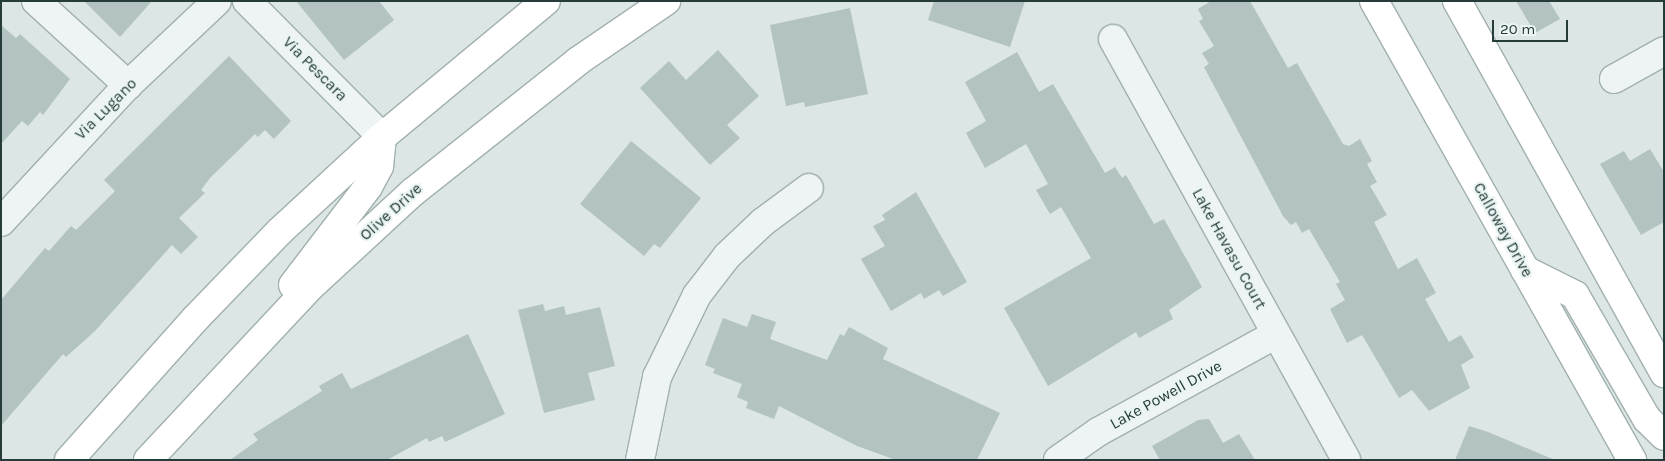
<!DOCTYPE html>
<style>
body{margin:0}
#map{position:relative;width:1665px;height:461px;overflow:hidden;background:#dbe6e5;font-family:Karla,sans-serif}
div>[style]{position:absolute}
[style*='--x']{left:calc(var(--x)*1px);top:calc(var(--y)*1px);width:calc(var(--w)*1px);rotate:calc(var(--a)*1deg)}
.building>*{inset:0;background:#b2c3c1}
.roads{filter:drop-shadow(1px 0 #a1b0af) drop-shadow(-1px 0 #a1b0af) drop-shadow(0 1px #a1b0af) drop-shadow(0 -1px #a1b0af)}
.street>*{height:28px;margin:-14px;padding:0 14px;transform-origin:14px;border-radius:14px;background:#eef4f4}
.secondary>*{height:28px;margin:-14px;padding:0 14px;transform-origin:14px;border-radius:14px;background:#fff}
span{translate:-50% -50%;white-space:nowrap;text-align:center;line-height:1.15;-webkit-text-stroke:4.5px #eaf4f3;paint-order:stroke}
.street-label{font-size:16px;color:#253c3b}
.frame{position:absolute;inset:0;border:2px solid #253c3b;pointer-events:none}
.scale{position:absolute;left:1492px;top:20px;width:76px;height:22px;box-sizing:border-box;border:2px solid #253c3b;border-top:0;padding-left:6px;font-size:15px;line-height:18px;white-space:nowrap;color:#253c3b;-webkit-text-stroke:4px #eaf4f3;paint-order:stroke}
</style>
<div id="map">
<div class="building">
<div style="clip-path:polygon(84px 1px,152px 1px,120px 37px)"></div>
<div style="clip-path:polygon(296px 1px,379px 1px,394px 20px,344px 60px)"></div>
<div style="clip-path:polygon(934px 1px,1025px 1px,1010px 47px,928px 20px)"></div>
<div style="clip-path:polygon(1211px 1px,1250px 1px,1288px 68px,1297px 63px,1343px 144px,1349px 146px,1360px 139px,1372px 161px,1367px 164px,1377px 182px,1370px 186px,1387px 215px,1374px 222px,1398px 269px,1417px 258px,1436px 293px,1425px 299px,1449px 342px,1461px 335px,1474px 357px,1461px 365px,1470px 388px,1429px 411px,1412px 390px,1399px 398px,1362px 335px,1347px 343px,1330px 309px,1345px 300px,1336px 284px,1340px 282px,1309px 229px,1302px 233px,1296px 222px,1291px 225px,1283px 216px,1204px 67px,1209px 64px,1202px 53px,1214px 46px,1199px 21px,1203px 19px,1198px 9px)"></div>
<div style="clip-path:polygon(1516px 1px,1549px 1px,1560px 19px,1535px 33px)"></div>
<div style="clip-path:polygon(850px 8px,868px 94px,805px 107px,804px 102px,786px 106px,770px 25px)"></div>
<div style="clip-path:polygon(1px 25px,16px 38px,20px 34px,70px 79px,43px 115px,40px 112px,28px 126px,22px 121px,1px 144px)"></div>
<div style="clip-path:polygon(718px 50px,759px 96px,727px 125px,740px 138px,710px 165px,640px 88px,669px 61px,686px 80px)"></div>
<div style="clip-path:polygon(1017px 52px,1039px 92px,1053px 84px,1105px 173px,1115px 167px,1122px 178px,1126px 175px,1154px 224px,1164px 219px,1202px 287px,1169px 310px,1173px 319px,1139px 338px,1136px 332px,1048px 386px,1004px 308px,1091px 258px,1061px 207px,1050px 214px,1036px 190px,1048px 184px,1026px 144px,985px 168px,966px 133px,986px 121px,965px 82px)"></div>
<div style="clip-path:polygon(229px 56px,291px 121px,274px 139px,265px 130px,258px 137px,255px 134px,210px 178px,201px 190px,205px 193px,179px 218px,198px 237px,181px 254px,172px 245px,95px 331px,66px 357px,63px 354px,1px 426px,1px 300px,45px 248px,49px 251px,71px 226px,76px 230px,115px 191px,104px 180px)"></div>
<div style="clip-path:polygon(631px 141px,701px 198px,660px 248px,654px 244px,644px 256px,580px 204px)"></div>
<div style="clip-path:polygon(1650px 149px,1664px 172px,1664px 222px,1641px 235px,1600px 164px,1624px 151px,1630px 161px)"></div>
<div style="clip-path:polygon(916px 192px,967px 282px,943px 296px,939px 290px,924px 299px,921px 293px,891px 311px,861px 259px,885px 246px,873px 226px,885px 220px,882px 215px)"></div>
<div style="clip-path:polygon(543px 304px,545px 311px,564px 306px,566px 315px,600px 307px,615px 366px,588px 373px,595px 400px,544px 413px,518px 310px)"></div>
<div style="clip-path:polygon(752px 314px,776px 322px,770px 339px,827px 360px,840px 334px,844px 336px,849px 327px,888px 348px,883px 359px,1000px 413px,977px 460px,896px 460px,857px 446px,779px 406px,774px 419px,746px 408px,748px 402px,737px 397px,742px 384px,713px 373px,715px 369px,705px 365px,723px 318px,747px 327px)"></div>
<div style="clip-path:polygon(468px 334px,505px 414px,445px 442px,442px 436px,429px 442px,427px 438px,387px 460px,230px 460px,258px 440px,253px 434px,322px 391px,319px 386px,342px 373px,351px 389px)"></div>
<div style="clip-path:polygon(1209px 419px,1223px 443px,1239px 434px,1255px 460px,1160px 460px,1152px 446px,1198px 420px)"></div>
<div style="clip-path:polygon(1469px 426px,1488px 432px,1555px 460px,1455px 460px)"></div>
</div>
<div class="roads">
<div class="street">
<div style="--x:36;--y:1;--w:125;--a:42.4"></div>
<div style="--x:247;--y:1;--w:192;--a:45.2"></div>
<div style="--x:1113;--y:39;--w:481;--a:61"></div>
<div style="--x:1614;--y:79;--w:57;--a:-29.2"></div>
<div style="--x:1;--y:222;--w:187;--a:-47.2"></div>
<div style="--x:128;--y:85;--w:122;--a:-43.3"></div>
<div style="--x:640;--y:460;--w:85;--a:-78.4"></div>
<div style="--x:657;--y:377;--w:91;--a:-64"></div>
<div style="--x:697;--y:295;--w:49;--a:-52.4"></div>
<div style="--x:727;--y:256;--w:50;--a:-43.4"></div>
<div style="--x:763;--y:222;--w:57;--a:-36.5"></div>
<div style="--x:1058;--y:460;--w:49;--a:-35"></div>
<div style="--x:1098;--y:432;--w:203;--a:-28.8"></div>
</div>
<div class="secondary">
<div style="--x:1374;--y:1;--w:527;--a:60.66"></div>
<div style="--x:1457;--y:1;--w:426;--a:60.9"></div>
<div style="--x:1525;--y:270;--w:56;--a:26.6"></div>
<div style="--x:1575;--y:295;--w:143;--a:59.9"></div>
<div style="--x:1647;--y:419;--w:24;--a:45"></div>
<div style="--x:293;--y:285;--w:123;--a:-52.6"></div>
<div style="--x:368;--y:187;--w:24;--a:-62"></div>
<div style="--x:379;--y:166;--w:29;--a:-84"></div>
<div style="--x:69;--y:460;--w:189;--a:-48.2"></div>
<div style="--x:195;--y:319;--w:122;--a:-46"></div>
<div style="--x:280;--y:231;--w:139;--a:-42.7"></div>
<div style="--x:382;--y:137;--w:213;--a:-39.7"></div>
<div style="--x:148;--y:460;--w:238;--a:-46.9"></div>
<div style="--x:311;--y:286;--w:139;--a:-42.7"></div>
<div style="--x:413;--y:192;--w:211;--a:-38.4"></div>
<div style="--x:578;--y:61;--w:107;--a:-34.3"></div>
</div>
</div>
<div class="street-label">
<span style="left:315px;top:69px;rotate:45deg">Via Pescara</span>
<span style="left:106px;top:109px;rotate:-45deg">Via Lugano</span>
<span style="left:391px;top:212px;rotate:-42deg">Olive Drive</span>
<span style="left:1503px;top:230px;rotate:61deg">Calloway Drive</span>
<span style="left:1229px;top:249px;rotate:61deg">Lake Havasu Court</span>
<span style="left:1166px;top:395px;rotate:-29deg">Lake Powell Drive</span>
</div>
<div class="frame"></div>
<div class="scale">20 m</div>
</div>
